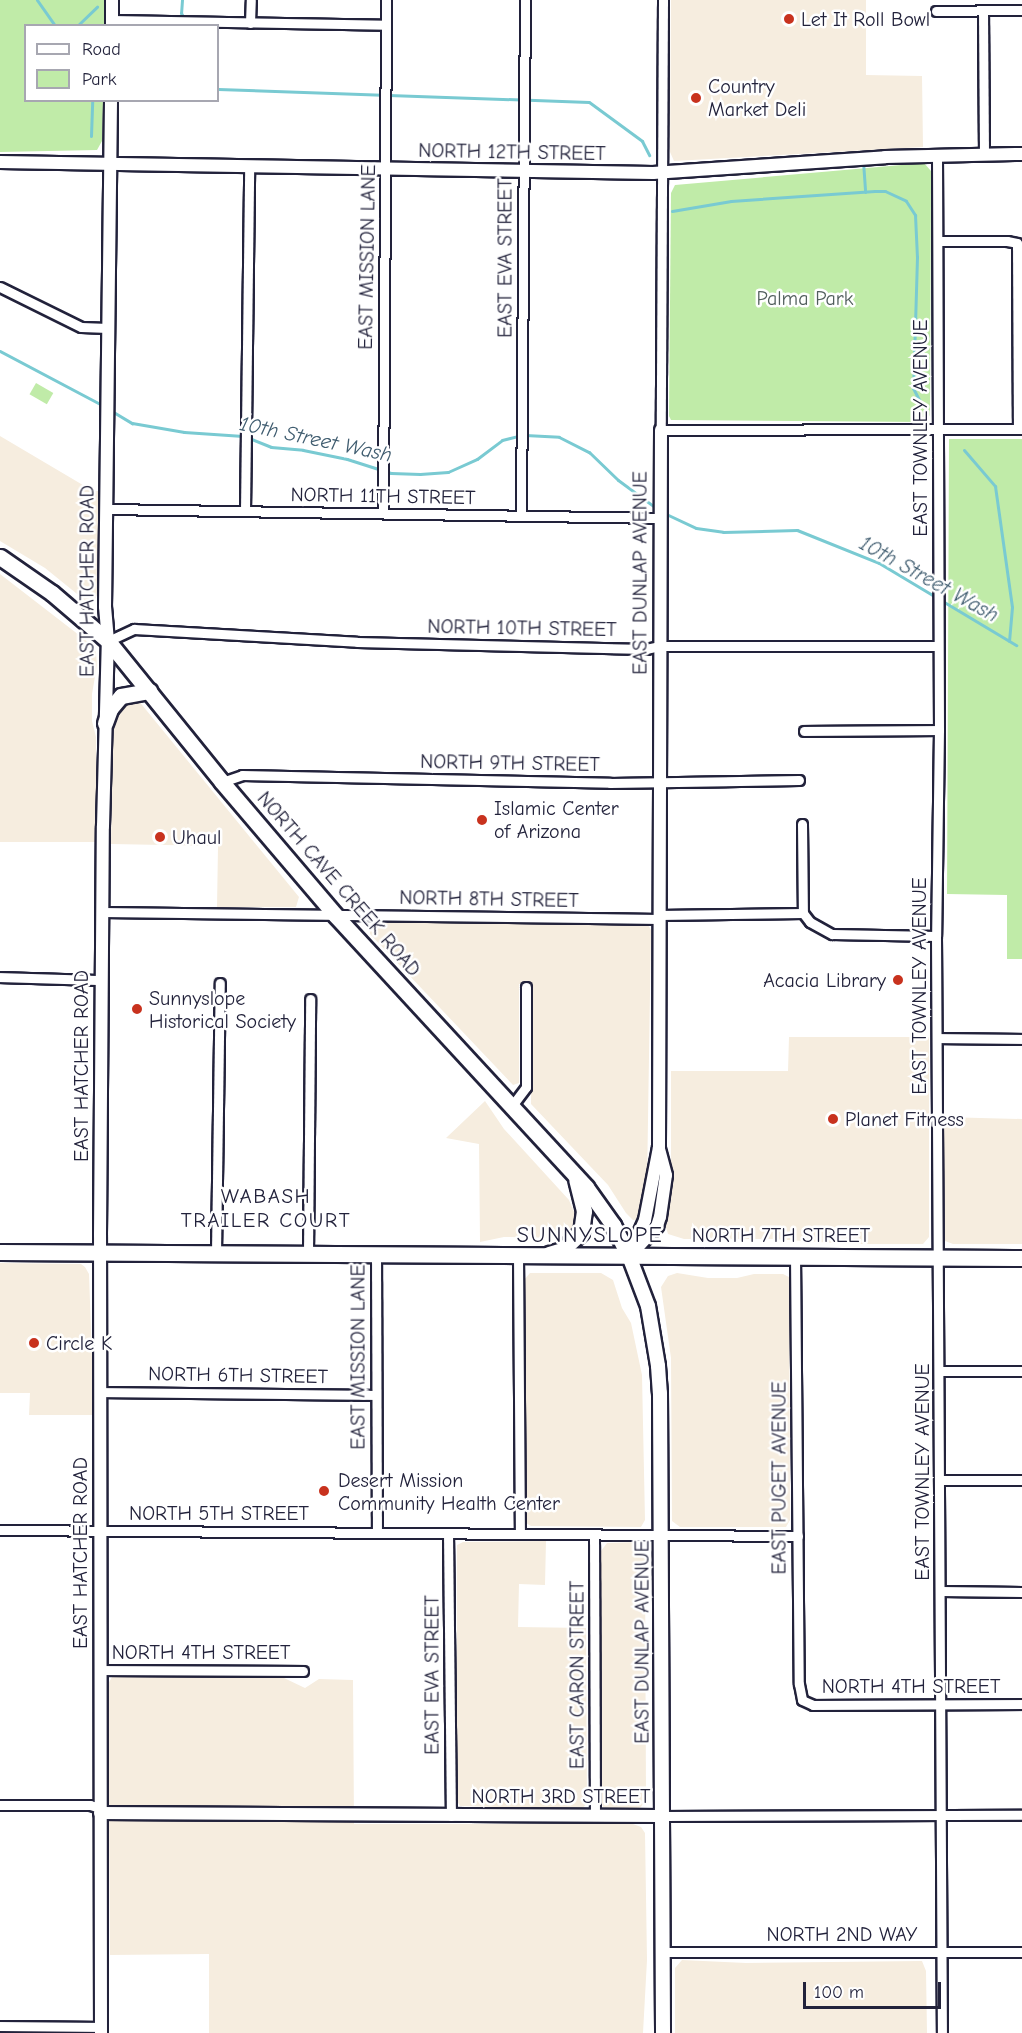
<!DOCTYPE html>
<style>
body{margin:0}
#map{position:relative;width:1022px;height:2033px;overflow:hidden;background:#fff;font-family:"Comic Neue",sans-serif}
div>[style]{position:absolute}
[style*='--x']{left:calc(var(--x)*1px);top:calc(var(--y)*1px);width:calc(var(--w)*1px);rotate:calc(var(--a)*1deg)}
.built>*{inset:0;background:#f6eddf}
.green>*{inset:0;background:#c0eba8;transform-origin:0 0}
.stream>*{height:3px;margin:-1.5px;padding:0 1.5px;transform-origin:1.5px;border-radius:1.5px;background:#79cad2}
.roads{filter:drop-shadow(2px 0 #22223b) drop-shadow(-2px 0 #22223b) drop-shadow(0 2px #22223b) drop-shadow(0 -2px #22223b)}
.minor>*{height:9px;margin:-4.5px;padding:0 4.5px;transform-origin:4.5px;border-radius:4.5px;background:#fff}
.tertiary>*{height:12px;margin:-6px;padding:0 6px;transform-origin:6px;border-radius:6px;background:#fff}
.secondary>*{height:14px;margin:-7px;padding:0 7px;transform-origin:7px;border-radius:7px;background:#fff}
.primary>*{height:15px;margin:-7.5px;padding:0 7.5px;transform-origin:7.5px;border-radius:7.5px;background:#fff}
.dots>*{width:16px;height:16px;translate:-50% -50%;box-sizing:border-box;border:3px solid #fff;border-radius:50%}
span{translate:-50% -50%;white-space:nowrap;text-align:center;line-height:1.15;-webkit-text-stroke:5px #fff;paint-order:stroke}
.poi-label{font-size:20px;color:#22223b}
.left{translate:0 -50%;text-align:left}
.right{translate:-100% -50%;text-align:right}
.street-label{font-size:20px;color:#22223b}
.park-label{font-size:20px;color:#515e5c}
.water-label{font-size:21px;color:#405d70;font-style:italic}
.neighbourhood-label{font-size:21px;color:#22223b;letter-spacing:1.5px}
.quarter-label{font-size:22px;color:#22223b;letter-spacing:1.5px}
.legend{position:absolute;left:24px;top:24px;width:195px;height:78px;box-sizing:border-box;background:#fff;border:2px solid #a7a7b1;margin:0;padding:8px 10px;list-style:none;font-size:18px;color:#22223b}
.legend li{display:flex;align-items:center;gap:12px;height:30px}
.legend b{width:30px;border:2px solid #a7a7b1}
.scale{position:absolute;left:803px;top:1982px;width:138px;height:27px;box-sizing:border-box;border:3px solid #22223b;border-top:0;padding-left:8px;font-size:18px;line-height:21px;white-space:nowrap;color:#22223b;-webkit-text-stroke:4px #fff;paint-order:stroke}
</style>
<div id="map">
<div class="built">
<div style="clip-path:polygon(671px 0,866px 0,866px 75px,922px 76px,923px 147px,674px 161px,670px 152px)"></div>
<div style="clip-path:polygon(0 436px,93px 491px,99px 491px,98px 593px,94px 601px,87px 602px,45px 568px,0 541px)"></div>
<div style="clip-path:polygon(0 574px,88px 642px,96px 652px,97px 665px,92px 694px,92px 721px,96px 737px,96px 842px,0 842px)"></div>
<div style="clip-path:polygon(138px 700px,299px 897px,296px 907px,217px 907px,218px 846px,111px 844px,113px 710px,119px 701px)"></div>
<div style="clip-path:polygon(378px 921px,648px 925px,651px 930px,647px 1184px,640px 1219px,633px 1220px,626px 1213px,608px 1185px,531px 1104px,532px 985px,519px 984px,519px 1083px,513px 1085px,370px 934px,370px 925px)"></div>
<div style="clip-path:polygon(789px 1037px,929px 1037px,929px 1237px,923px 1244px,852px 1244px,772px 1239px,684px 1239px,668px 1234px,664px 1221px,671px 1173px,671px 1071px,788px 1071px)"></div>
<div style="clip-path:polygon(485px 1101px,504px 1129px,569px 1200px,577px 1219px,577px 1225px,569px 1235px,563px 1238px,504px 1237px,480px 1242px,479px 1144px,446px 1138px)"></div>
<div style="clip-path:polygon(943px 1117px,1022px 1119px,1022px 1244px,953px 1244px,945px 1241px)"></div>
<div style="clip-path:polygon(0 1263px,81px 1264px,85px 1267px,89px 1274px,94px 1415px,29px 1415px,30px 1393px,0 1393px)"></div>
<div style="clip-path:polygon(530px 1273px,601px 1273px,613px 1280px,622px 1308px,631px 1323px,642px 1375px,645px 1520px,641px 1527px,531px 1526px,526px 1523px,524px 1280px)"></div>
<div style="clip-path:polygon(677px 1273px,708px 1278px,737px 1278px,754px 1274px,783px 1274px,789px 1277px,790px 1520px,786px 1527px,680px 1527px,672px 1521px,671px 1358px,661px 1287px,668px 1276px)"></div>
<div style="clip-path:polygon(546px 1541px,545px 1585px,519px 1584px,518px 1627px,586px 1628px,587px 1803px,583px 1808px,576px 1809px,460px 1806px,457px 1801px,457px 1545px,463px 1542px)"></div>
<div style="clip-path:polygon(639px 1542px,645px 1551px,646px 1798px,641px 1807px,636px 1809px,610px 1809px,603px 1807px,600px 1793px,601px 1551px,607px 1543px)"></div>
<div style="clip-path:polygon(117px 1676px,284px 1678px,305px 1688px,319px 1679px,353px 1680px,354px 1824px,633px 1824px,641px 1827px,645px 1833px,647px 1960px,643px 2033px,209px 2033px,209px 1954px,110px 1955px,108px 1684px,112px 1677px)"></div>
<div style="clip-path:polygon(682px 1960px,746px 1963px,922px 1961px,926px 1971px,927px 2033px,675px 2033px,675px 1968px)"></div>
</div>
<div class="green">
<div style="clip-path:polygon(0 0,104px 0,104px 25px,26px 26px,26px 100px,103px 101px,102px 141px,97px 150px,0 152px)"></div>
<div style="clip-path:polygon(924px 163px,931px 171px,930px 415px,927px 420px,923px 422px,671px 420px,669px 416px,671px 193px,675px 185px)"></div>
<div style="left:36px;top:383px;width:20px;height:13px;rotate:30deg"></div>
<div style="clip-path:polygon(949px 439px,1022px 439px,1022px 959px,1007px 959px,1007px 895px,947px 894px)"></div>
</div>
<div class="stream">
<div style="--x:37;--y:0;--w:32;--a:55"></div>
<div style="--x:182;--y:0;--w:13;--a:94"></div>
<div style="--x:181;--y:13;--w:6;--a:59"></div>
<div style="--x:77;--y:26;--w:28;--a:-44"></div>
<div style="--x:218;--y:89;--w:371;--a:2"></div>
<div style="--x:589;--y:102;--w:66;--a:36.3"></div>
<div style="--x:642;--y:141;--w:16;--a:63"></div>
<div style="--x:91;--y:136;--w:36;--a:-88"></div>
<div style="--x:863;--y:161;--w:31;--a:86"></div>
<div style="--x:672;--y:211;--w:60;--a:-9.6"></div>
<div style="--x:731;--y:201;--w:144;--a:-4"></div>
<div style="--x:875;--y:191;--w:10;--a:0"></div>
<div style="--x:885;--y:191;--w:23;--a:25"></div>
<div style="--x:906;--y:201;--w:17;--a:57"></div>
<div style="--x:915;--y:215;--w:42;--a:87.3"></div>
<div style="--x:917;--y:257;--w:131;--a:91.7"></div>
<div style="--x:913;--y:388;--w:16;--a:63"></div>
<div style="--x:0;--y:351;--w:118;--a:27.9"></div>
<div style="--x:110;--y:410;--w:26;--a:31"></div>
<div style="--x:132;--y:423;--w:53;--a:9.8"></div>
<div style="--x:184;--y:432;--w:59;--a:3.9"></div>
<div style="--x:525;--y:435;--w:34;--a:3"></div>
<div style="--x:559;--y:437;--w:34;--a:27"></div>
<div style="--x:589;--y:452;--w:40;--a:44"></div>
<div style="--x:618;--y:480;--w:47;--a:36.4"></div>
<div style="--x:249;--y:438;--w:24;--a:22"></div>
<div style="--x:271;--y:447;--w:32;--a:5"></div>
<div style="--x:303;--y:450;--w:45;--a:11.6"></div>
<div style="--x:347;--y:459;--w:46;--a:17.7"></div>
<div style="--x:391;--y:473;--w:29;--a:2"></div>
<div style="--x:420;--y:474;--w:28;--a:-4"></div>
<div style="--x:448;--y:472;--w:32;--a:-24"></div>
<div style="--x:477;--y:459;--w:31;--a:-37"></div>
<div style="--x:502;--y:440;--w:16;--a:-14"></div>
<div style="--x:964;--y:450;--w:48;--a:49.3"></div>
<div style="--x:995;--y:486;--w:122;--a:82"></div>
<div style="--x:1012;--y:607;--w:34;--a:95"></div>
<div style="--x:664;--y:513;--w:35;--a:25"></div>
<div style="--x:696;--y:528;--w:27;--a:8"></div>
<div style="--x:723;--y:532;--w:74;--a:-1.5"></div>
<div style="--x:797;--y:530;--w:88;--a:21.9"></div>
<div style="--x:879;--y:563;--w:160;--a:30.9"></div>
</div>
<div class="roads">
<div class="minor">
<div style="--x:663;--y:0;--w:430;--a:90.3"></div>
<div style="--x:661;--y:430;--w:361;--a:-0.2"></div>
<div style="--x:936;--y:11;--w:86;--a:-0.7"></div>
<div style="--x:983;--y:11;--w:143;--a:89.6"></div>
<div style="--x:112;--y:20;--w:274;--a:1"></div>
<div style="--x:250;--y:23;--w:23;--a:-88"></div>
<div style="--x:937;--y:155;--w:575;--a:89.8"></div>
<div style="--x:939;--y:730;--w:206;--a:90.8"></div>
<div style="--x:936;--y:936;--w:1097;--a:89.69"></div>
<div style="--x:939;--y:241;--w:68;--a:0"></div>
<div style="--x:1007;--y:241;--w:10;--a:11"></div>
<div style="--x:1017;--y:243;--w:186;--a:89.7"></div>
<div style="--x:0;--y:287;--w:90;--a:26.3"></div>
<div style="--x:81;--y:327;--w:27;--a:2"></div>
<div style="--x:106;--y:509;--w:554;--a:0.93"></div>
<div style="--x:245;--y:511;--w:345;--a:-89.3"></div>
<div style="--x:383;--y:513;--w:513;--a:-89.66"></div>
<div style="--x:521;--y:516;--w:516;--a:-89.56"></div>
<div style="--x:108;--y:641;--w:29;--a:-25"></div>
<div style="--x:134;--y:629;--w:223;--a:3.3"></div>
<div style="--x:357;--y:642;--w:289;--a:1.4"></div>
<div style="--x:646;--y:649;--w:13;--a:-13"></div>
<div style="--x:659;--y:646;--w:279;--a:0"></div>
<div style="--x:804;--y:731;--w:135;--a:-0.4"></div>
<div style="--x:222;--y:782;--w:21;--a:-19"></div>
<div style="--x:242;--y:775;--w:368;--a:1.2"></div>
<div style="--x:610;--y:783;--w:189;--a:-0.9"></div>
<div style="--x:802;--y:824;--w:89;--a:89.4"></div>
<div style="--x:102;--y:912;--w:557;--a:0.72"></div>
<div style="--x:659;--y:915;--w:144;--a:-0.8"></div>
<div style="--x:803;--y:913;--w:11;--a:52"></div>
<div style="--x:810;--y:922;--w:25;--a:29"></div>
<div style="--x:832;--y:934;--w:104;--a:1.1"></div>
<div style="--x:0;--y:977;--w:101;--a:1.7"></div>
<div style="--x:937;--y:1038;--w:85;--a:0.7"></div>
<div style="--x:511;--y:1107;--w:25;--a:-53"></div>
<div style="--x:526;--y:1087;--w:100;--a:-90"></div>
<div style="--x:216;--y:1253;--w:270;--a:-89.2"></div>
<div style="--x:308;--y:1253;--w:254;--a:-89.5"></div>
<div style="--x:376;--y:1253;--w:279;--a:89.8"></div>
<div style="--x:518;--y:1255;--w:279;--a:89.6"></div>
<div style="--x:795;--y:1255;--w:429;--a:89.5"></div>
<div style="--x:799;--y:1684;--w:16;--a:79"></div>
<div style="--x:802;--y:1700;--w:12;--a:24"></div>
<div style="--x:813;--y:1705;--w:209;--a:-0.3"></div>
<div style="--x:940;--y:1371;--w:82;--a:0"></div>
<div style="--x:99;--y:1392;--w:277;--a:0.6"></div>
<div style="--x:940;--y:1480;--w:82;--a:0"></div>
<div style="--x:0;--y:1530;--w:798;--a:0.43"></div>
<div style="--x:448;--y:1533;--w:283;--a:89.4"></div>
<div style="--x:594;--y:1534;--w:282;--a:89.8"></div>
<div style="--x:941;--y:1591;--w:81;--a:0.7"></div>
<div style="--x:100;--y:1670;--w:203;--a:0.3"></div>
<div style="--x:0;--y:1805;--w:90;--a:0"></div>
<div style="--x:90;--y:1805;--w:10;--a:17"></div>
<div style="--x:661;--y:1816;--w:361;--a:-0.2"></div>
<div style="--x:663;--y:1952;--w:359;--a:0"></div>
<div style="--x:0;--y:2026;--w:101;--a:0.6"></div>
</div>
<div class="tertiary">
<div style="--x:112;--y:26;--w:26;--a:-90"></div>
<div style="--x:0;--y:162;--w:653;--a:0.97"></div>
<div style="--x:653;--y:173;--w:233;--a:-3.9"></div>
<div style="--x:885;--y:157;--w:137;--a:-1.3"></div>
<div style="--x:635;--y:1250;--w:33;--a:-47"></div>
<div style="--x:657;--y:1226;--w:9;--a:-72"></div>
<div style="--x:660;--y:1217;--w:42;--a:-81.9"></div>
<div style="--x:666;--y:1175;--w:28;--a:-105"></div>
<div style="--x:629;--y:1256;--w:39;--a:-66"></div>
<div style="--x:645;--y:1220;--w:74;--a:-79.1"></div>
<div style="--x:659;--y:1147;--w:717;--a:-89.84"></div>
<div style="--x:100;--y:1813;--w:561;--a:0.31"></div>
<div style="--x:101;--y:2033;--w:798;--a:-90.07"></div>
<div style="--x:100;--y:1235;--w:409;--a:-89.6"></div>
<div style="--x:103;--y:826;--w:185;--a:-88.5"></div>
<div style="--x:108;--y:641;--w:34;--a:-95"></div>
<div style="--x:105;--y:607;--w:507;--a:-89.32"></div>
</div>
<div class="secondary">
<div style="--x:629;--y:1256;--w:53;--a:69.2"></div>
<div style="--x:648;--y:1306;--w:61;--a:80.5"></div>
<div style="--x:658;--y:1366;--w:27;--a:86"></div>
<div style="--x:660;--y:1393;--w:640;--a:89.73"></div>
</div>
<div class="primary">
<div style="--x:0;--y:557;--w:63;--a:34.7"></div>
<div style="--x:52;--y:593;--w:74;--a:40.6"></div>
<div style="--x:108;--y:641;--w:181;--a:51"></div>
<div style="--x:222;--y:782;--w:175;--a:49.6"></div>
<div style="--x:335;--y:915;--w:370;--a:47.3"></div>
<div style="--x:586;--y:1187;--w:47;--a:54.6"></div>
<div style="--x:613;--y:1225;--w:35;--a:63"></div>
<div style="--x:105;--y:723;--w:15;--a:-70"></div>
<div style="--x:110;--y:709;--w:17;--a:-50"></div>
<div style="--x:121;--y:696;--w:29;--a:-10"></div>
<div style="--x:0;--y:1252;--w:1022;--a:0.34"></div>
<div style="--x:549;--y:1254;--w:14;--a:-17"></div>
<div style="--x:562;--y:1250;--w:26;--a:-43"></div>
<div style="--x:581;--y:1232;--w:21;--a:-82"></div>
<div style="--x:584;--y:1211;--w:32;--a:-104"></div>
</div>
</div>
<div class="dots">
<div style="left:789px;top:19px;background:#c8321e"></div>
<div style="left:696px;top:98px;background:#c8321e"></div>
<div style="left:482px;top:820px;background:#c8321e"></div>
<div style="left:160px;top:837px;background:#c8321e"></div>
<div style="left:898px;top:980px;background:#c8321e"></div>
<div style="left:137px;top:1009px;background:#c8321e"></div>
<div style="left:833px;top:1119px;background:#c8321e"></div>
<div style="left:34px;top:1343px;background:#c8321e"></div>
<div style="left:324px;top:1491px;background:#c8321e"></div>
</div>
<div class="poi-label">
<span class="left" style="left:801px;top:19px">Let It Roll Bowl</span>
<span class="left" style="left:708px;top:98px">Country<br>Market Deli</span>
<span class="left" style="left:494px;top:820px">Islamic Center<br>of Arizona</span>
<span class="left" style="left:172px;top:837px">Uhaul</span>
<span class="right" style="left:886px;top:980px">Acacia Library</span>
<span class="left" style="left:149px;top:1010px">Sunnyslope<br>Historical Society</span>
<span class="left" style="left:845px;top:1119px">Planet Fitness</span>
<span class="left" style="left:46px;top:1343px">Circle K</span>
<span class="left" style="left:338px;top:1492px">Desert Mission<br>Community Health Center</span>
</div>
<div class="street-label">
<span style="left:512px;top:152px;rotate:1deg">NORTH 12TH STREET</span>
<span style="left:367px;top:257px;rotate:-89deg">EAST MISSION LANE</span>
<span style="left:505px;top:258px;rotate:-90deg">EAST EVA STREET</span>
<span style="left:920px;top:428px;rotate:-90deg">EAST TOWNLEY AVENUE</span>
<span style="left:383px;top:496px;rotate:1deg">NORTH 11TH STREET</span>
<span style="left:640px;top:573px;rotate:-90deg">EAST DUNLAP AVENUE</span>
<span style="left:87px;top:581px;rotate:-90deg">EAST HATCHER ROAD</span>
<span style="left:522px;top:628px;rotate:1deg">NORTH 10TH STREET</span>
<span style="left:510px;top:763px;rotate:1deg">NORTH 9TH STREET</span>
<span style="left:339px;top:884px;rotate:49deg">NORTH CAVE CREEK ROAD</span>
<span style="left:489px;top:899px;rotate:1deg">NORTH 8TH STREET</span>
<span style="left:919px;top:986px;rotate:-90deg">EAST TOWNLEY AVENUE</span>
<span style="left:81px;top:1066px;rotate:-90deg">EAST HATCHER ROAD</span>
<span style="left:781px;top:1235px">NORTH 7TH STREET</span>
<span style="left:358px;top:1357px;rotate:-90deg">EAST MISSION LANE</span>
<span style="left:238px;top:1375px;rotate:1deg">NORTH 6TH STREET</span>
<span style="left:922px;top:1472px;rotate:-90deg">EAST TOWNLEY AVENUE</span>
<span style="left:779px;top:1478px;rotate:-90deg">EAST PUGET AVENUE</span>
<span style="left:219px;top:1513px">NORTH 5TH STREET</span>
<span style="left:80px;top:1553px;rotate:-90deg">EAST HATCHER ROAD</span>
<span style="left:642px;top:1642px;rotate:-90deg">EAST DUNLAP AVENUE</span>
<span style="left:201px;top:1652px">NORTH 4TH STREET</span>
<span style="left:432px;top:1675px;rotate:-90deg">EAST EVA STREET</span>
<span style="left:577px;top:1675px;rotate:-90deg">EAST CARON STREET</span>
<span style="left:911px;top:1686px">NORTH 4TH STREET</span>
<span style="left:561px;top:1796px">NORTH 3RD STREET</span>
<span style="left:842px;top:1934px">NORTH 2ND WAY</span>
</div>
<div class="park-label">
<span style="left:805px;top:298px">Palma Park</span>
</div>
<div class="water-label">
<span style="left:316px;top:439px;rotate:12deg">10th Street Wash</span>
<span style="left:929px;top:579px;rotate:29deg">10th Street Wash</span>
</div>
<div class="neighbourhood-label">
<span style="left:266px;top:1208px">WABASH<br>TRAILER COURT</span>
</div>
<div class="quarter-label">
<span style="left:590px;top:1236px">SUNNYSLOPE</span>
</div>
<ul class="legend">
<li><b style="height:8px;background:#fff"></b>Road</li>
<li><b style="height:16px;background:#c0eba8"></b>Park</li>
</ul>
<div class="scale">100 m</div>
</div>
